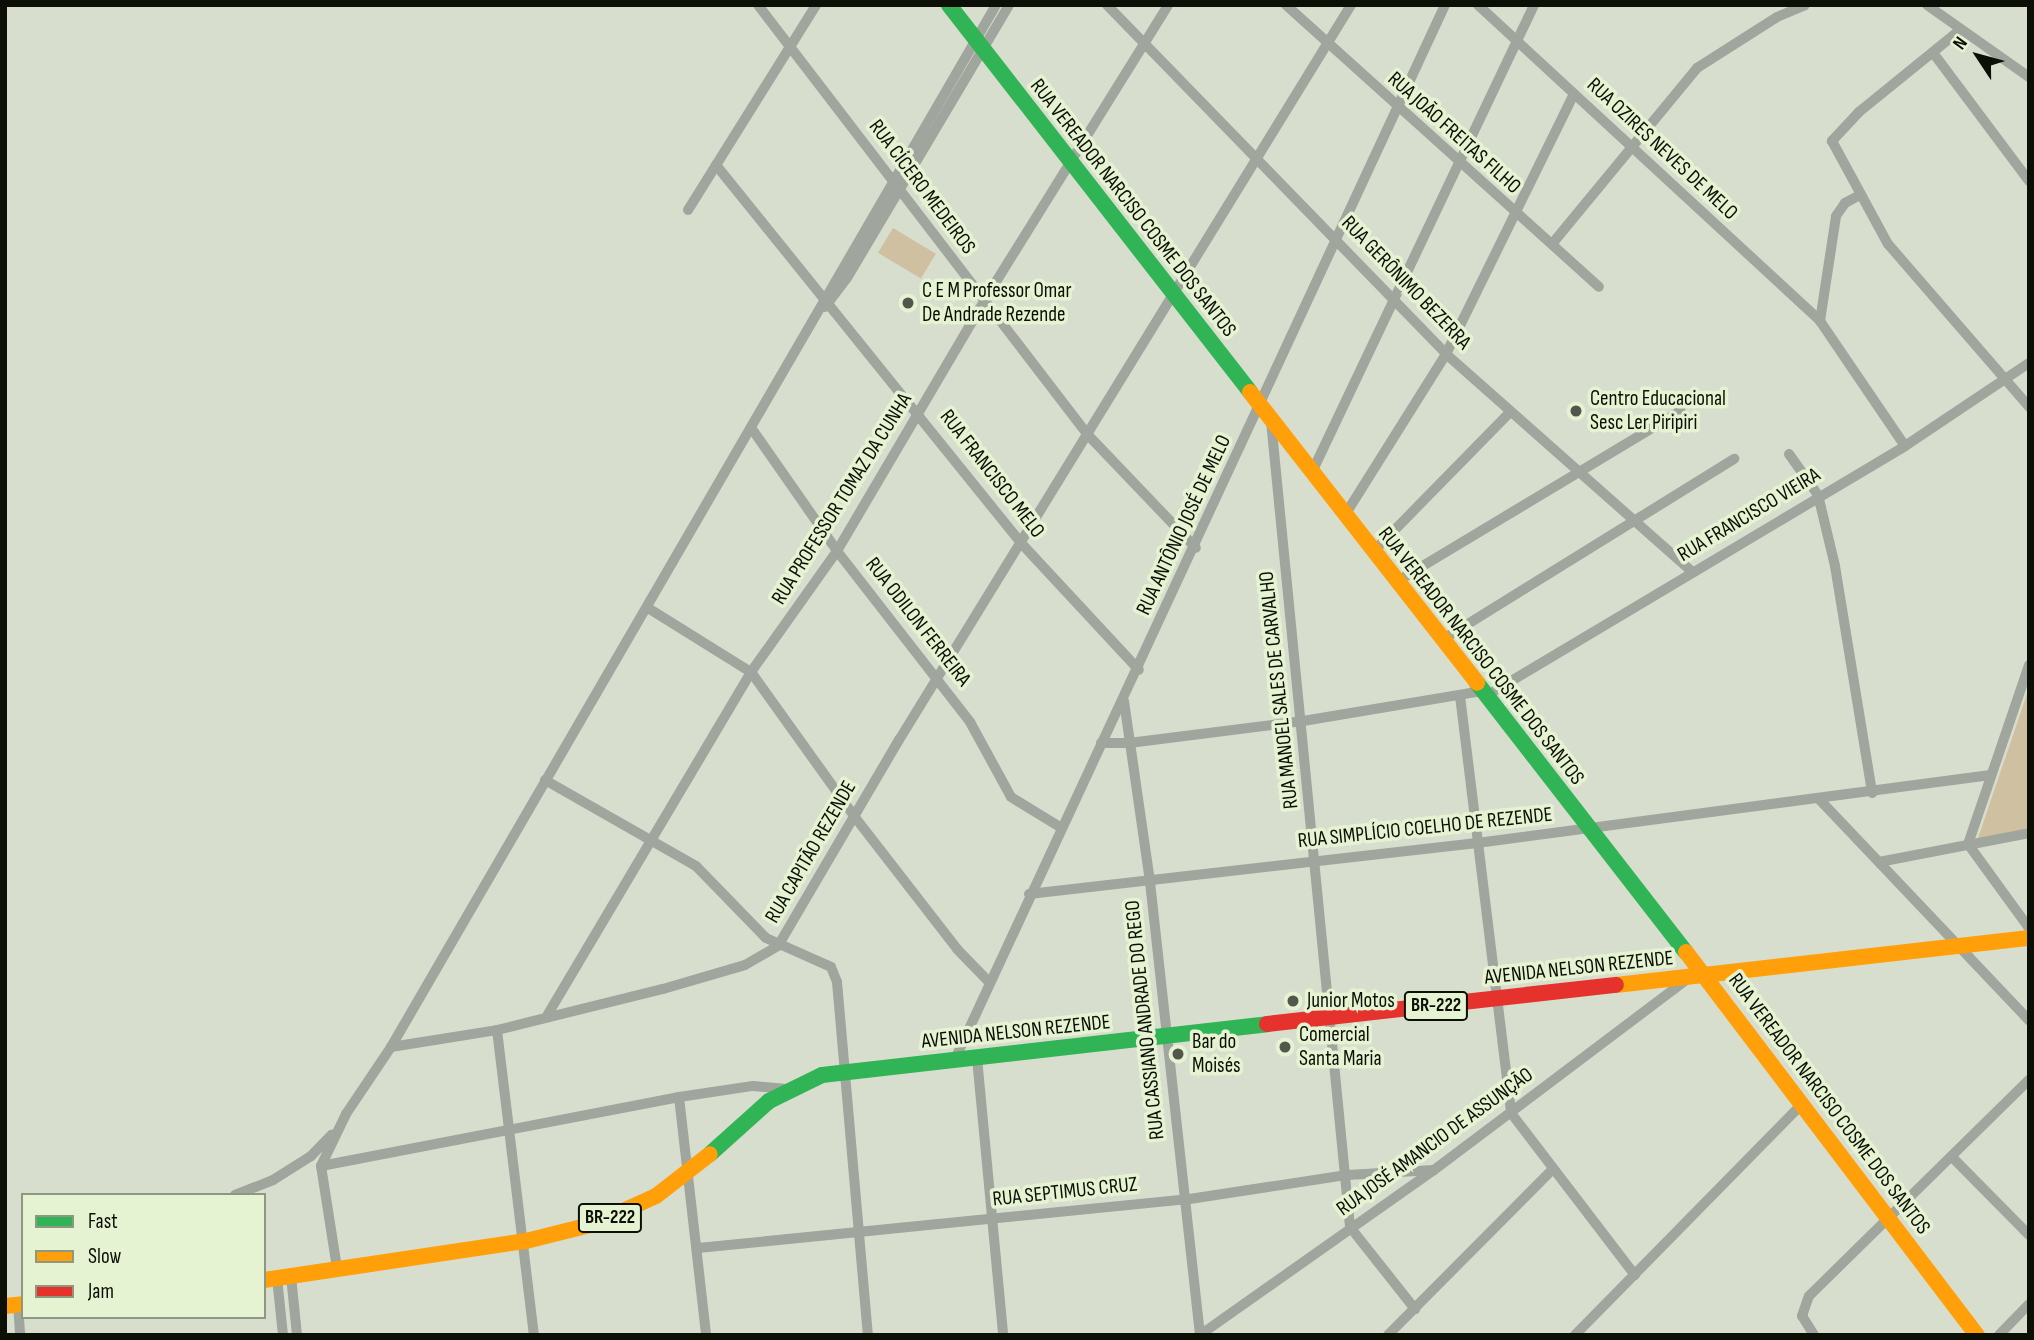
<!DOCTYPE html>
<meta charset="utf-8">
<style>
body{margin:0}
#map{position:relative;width:2034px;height:1340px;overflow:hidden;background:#d8decd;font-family:"Sofia Sans Condensed",sans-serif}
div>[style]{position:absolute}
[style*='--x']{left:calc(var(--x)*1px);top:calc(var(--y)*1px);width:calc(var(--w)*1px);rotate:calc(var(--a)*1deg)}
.green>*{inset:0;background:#cfc0a1;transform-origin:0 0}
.street>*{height:10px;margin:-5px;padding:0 5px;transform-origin:5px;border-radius:5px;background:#a0a59d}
.fast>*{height:16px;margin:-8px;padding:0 8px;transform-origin:8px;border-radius:8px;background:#30b455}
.slow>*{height:16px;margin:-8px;padding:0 8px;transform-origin:8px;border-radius:8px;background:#ff9f0a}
.jam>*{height:16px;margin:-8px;padding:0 8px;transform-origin:8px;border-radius:8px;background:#e5322d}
.dots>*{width:19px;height:19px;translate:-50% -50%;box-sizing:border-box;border:4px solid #e6f3d2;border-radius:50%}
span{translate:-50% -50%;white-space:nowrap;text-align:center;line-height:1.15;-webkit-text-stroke:7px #e6f3d2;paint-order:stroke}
.shield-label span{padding:2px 5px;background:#e6f3d2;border:2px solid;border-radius:5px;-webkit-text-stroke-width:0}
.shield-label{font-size:19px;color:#0b0f05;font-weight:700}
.street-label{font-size:21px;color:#0b0f05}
.poi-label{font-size:21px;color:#0b0f05}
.left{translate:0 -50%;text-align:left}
.frame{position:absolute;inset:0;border:7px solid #0b0f05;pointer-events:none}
.legend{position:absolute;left:21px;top:1193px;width:245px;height:126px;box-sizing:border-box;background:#e6f3d2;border:2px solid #8e9880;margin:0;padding:9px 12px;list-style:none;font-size:21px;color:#0b0f05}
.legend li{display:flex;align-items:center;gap:14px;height:35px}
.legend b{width:35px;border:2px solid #8e9880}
.north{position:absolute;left:1943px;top:21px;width:70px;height:70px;-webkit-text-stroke:5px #e6f3d2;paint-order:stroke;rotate:306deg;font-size:19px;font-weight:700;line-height:28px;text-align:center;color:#0b0f05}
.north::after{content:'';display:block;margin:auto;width:24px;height:32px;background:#0b0f05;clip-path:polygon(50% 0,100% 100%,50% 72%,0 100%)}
</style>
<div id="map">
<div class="green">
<div style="left:893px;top:228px;width:50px;height:29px;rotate:31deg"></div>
<div style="clip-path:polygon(2029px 688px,2029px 830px,1978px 838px)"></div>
</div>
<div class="street">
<div style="--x:758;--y:5;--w:542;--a:52.5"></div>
<div style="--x:1088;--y:435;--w:156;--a:46.3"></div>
<div style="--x:1107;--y:5;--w:487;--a:45.8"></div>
<div style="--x:1446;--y:354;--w:329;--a:41.5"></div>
<div style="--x:1286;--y:5;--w:421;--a:42"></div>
<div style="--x:1478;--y:5;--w:466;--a:42.7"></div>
<div style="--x:1820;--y:321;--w:151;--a:55.8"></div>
<div style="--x:1927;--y:5;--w:125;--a:35.2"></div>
<div style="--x:1960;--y:30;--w:130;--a:140.9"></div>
<div style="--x:1859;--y:112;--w:40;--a:133"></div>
<div style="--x:1832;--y:141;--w:117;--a:61.5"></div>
<div style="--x:1888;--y:244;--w:216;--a:49.1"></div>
<div style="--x:1934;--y:54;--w:159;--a:53.2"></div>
<div style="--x:716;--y:165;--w:486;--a:51.1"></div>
<div style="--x:1021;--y:543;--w:173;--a:47.1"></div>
<div style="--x:688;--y:210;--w:242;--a:-58"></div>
<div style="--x:1552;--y:244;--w:228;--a:-50.5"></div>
<div style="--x:1697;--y:68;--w:95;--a:-32.5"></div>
<div style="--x:1777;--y:17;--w:30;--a:-23"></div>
<div style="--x:825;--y:307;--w:36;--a:-53"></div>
<div style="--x:847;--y:278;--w:317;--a:-59.3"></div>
<div style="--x:1820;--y:321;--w:106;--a:-81.3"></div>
<div style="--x:1836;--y:216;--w:16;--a:-55"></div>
<div style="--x:1845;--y:203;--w:15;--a:-28"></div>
<div style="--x:1271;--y:421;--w:810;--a:84.4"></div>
<div style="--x:1350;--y:1227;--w:105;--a:51.6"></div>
<div style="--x:752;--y:429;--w:149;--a:55.1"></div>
<div style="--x:837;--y:551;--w:217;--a:52.1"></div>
<div style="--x:970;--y:722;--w:85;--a:61.3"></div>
<div style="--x:1011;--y:797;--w:57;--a:31.5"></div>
<div style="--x:1789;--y:454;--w:50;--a:54.7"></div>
<div style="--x:1818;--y:495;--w:73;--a:76.5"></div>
<div style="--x:1835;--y:566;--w:230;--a:80.7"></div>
<div style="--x:1312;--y:472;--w:517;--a:-64.57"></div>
<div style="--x:1345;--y:515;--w:190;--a:-57.9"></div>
<div style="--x:1446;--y:354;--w:290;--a:-63.8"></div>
<div style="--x:1374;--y:551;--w:194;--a:-45.6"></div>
<div style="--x:1396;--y:582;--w:332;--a:-31"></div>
<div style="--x:648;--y:608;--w:121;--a:31.9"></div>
<div style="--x:751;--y:672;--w:177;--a:54.4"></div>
<div style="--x:854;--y:816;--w:168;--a:52.2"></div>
<div style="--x:957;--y:949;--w:46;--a:45.9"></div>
<div style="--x:1442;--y:640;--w:344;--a:-31.8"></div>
<div style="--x:2029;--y:665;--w:189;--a:108.8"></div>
<div style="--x:1968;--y:844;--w:104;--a:54"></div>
<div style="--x:1460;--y:696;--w:420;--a:83"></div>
<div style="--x:1511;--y:1113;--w:204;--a:52.6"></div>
<div style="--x:1486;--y:696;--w:488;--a:-30.8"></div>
<div style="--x:1905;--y:446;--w:149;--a:-33.8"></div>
<div style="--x:1124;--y:701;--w:183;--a:81.8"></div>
<div style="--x:1150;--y:882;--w:456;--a:83.7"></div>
<div style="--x:1101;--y:743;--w:28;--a:0"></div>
<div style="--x:1129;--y:743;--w:175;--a:-7.2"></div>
<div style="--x:1303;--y:721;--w:181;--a:-9.5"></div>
<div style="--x:545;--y:780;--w:174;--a:29.7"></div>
<div style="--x:696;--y:866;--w:100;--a:45.8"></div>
<div style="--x:766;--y:938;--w:71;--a:24"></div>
<div style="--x:831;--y:967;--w:16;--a:68"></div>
<div style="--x:837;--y:982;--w:354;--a:85"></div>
<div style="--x:1819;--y:799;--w:305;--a:46.5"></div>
<div style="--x:1879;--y:862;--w:153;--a:-10.9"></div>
<div style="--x:1029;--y:894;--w:451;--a:-6.5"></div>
<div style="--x:1477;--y:843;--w:518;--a:-7.54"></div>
<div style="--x:548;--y:1014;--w:398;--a:-59.3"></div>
<div style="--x:751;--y:672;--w:148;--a:-54.6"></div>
<div style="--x:837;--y:551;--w:290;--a:-59.5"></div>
<div style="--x:984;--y:301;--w:349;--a:-58.1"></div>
<div style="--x:497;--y:1030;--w:307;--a:83.1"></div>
<div style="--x:391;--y:1047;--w:107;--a:-9.1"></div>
<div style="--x:497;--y:1030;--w:171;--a:-13.9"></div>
<div style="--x:663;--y:989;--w:85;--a:-16.3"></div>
<div style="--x:745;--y:965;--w:38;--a:-30"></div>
<div style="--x:778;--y:946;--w:239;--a:-59.6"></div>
<div style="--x:899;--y:740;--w:863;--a:-58.41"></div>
<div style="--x:977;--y:1058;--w:278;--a:84.6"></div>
<div style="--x:955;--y:1059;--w:1162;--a:-65.07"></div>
<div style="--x:679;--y:1097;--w:240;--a:83.5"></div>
<div style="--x:1952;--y:1157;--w:110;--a:45.4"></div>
<div style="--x:321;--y:1166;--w:365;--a:-10.9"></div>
<div style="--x:679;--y:1097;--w:75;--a:-8.5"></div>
<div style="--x:753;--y:1086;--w:34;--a:5"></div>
<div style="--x:235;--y:1195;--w:41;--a:-21.5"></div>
<div style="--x:273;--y:1180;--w:45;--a:-32.3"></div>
<div style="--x:311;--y:1156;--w:30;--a:-46"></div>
<div style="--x:698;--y:1248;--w:487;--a:-5.7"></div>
<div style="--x:1183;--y:1200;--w:166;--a:-8.7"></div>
<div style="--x:1347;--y:1175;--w:87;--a:-3.3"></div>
<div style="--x:337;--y:1268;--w:103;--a:-98.9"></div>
<div style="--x:321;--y:1166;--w:58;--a:-64.3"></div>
<div style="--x:346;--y:1114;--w:81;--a:-56.1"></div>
<div style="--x:391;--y:1047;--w:1205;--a:-59.86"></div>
<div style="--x:291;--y:1276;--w:59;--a:84.2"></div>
<div style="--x:277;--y:1278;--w:57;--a:84"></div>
<div style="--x:18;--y:1304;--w:31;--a:86"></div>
<div style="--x:1200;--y:1335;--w:286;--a:-35.2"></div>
<div style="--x:1434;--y:1170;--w:319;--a:-37"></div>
<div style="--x:1388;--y:1335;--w:234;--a:-45.2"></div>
<div style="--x:1575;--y:1335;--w:321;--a:-45.5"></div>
<div style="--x:1814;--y:1335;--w:22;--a:-122"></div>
<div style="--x:1802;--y:1316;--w:21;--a:-71"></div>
<div style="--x:1809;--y:1296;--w:308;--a:-44.5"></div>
<div style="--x:1999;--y:1335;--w:43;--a:-45.9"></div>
</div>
<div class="fast">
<div style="--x:949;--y:5;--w:490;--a:52.1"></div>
<div style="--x:1477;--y:683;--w:341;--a:52.2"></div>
<div style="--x:710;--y:1154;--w:79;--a:-41.9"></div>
<div style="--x:769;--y:1101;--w:59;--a:-26.1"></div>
<div style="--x:822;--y:1075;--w:448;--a:-6.5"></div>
</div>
<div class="slow">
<div style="--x:1250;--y:392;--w:369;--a:52"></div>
<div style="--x:1686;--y:952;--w:481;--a:52.8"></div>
<div style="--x:1616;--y:985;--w:416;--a:-6.5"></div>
<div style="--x:264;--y:1280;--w:265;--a:-8.5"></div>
<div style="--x:526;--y:1241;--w:70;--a:-14"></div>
<div style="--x:594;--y:1224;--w:68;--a:-24.3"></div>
<div style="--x:656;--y:1196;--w:68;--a:-37.9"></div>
<div style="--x:5;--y:1306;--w:18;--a:-6"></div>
</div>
<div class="jam">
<div style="--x:1267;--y:1024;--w:351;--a:-6.4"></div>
</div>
<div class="dots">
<div style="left:908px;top:303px;background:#53574b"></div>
<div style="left:1576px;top:411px;background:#53574b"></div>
<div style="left:1293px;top:1001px;background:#53574b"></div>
<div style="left:1285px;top:1047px;background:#53574b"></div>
<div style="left:1178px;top:1054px;background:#53574b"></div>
</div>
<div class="shield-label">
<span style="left:1436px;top:1006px">BR-222</span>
<span style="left:610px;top:1218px">BR-222</span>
</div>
<div class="street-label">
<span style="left:1454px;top:133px;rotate:42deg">RUA JOÃO FREITAS FILHO</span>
<span style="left:1662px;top:149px;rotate:43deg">RUA OZIRES NEVES DE MELO</span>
<span style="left:922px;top:187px;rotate:53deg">RUA CÍCERO MEDEIROS</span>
<span style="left:1133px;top:208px;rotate:52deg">RUA VEREADOR NARCISO COSME DOS SANTOS</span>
<span style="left:1406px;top:283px;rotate:46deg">RUA GERÔNIMO BEZERRA</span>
<span style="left:992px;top:474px;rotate:52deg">RUA FRANCISCO MELO</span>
<span style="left:842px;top:499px;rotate:-58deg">RUA PROFESSOR TOMAZ DA CUNHA</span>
<span style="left:1749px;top:515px;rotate:-31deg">RUA FRANCISCO VIEIRA</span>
<span style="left:1184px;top:525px;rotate:-65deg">RUA ANTÔNIO JOSÉ DE MELO</span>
<span style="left:918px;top:622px;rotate:52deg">RUA ODILON FERREIRA</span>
<span style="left:1481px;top:656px;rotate:52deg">RUA VEREADOR NARCISO COSME DOS SANTOS</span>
<span style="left:1279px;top:690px;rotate:-96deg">RUA MANOEL SALES DE CARVALHO</span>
<span style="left:1425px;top:828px;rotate:-6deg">RUA SIMPLÍCIO COELHO DE REZENDE</span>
<span style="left:811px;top:852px;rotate:-60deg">RUA CAPITÃO REZENDE</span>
<span style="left:1579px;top:968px;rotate:-6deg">AVENIDA NELSON REZENDE</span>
<span style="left:1145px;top:1020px;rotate:-96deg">RUA CASSIANO ANDRADE DO REGO</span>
<span style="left:1016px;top:1032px;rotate:-6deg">AVENIDA NELSON REZENDE</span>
<span style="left:1829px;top:1104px;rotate:53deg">RUA VEREADOR NARCISO COSME DOS SANTOS</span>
<span style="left:1435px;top:1142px;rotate:-36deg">RUA JOSÉ AMANCIO DE ASSUNÇÃO</span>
<span style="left:1065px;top:1192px;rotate:-6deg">RUA SEPTIMUS CRUZ</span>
</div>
<div class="poi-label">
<span class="left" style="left:922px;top:303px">C E M Professor Omar<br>De Andrade Rezende</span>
<span class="left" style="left:1590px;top:411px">Centro Educacional<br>Sesc Ler Piripiri</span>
<span class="left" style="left:1307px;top:1001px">Junior Motos</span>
<span class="left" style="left:1299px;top:1047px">Comercial<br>Santa Maria</span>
<span class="left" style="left:1192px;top:1054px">Bar do<br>Moisés</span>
</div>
<div class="frame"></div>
<ul class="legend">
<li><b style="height:9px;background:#30b455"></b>Fast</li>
<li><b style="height:9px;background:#ff9f0a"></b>Slow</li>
<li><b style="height:9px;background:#e5322d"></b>Jam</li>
</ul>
<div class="north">N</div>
</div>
